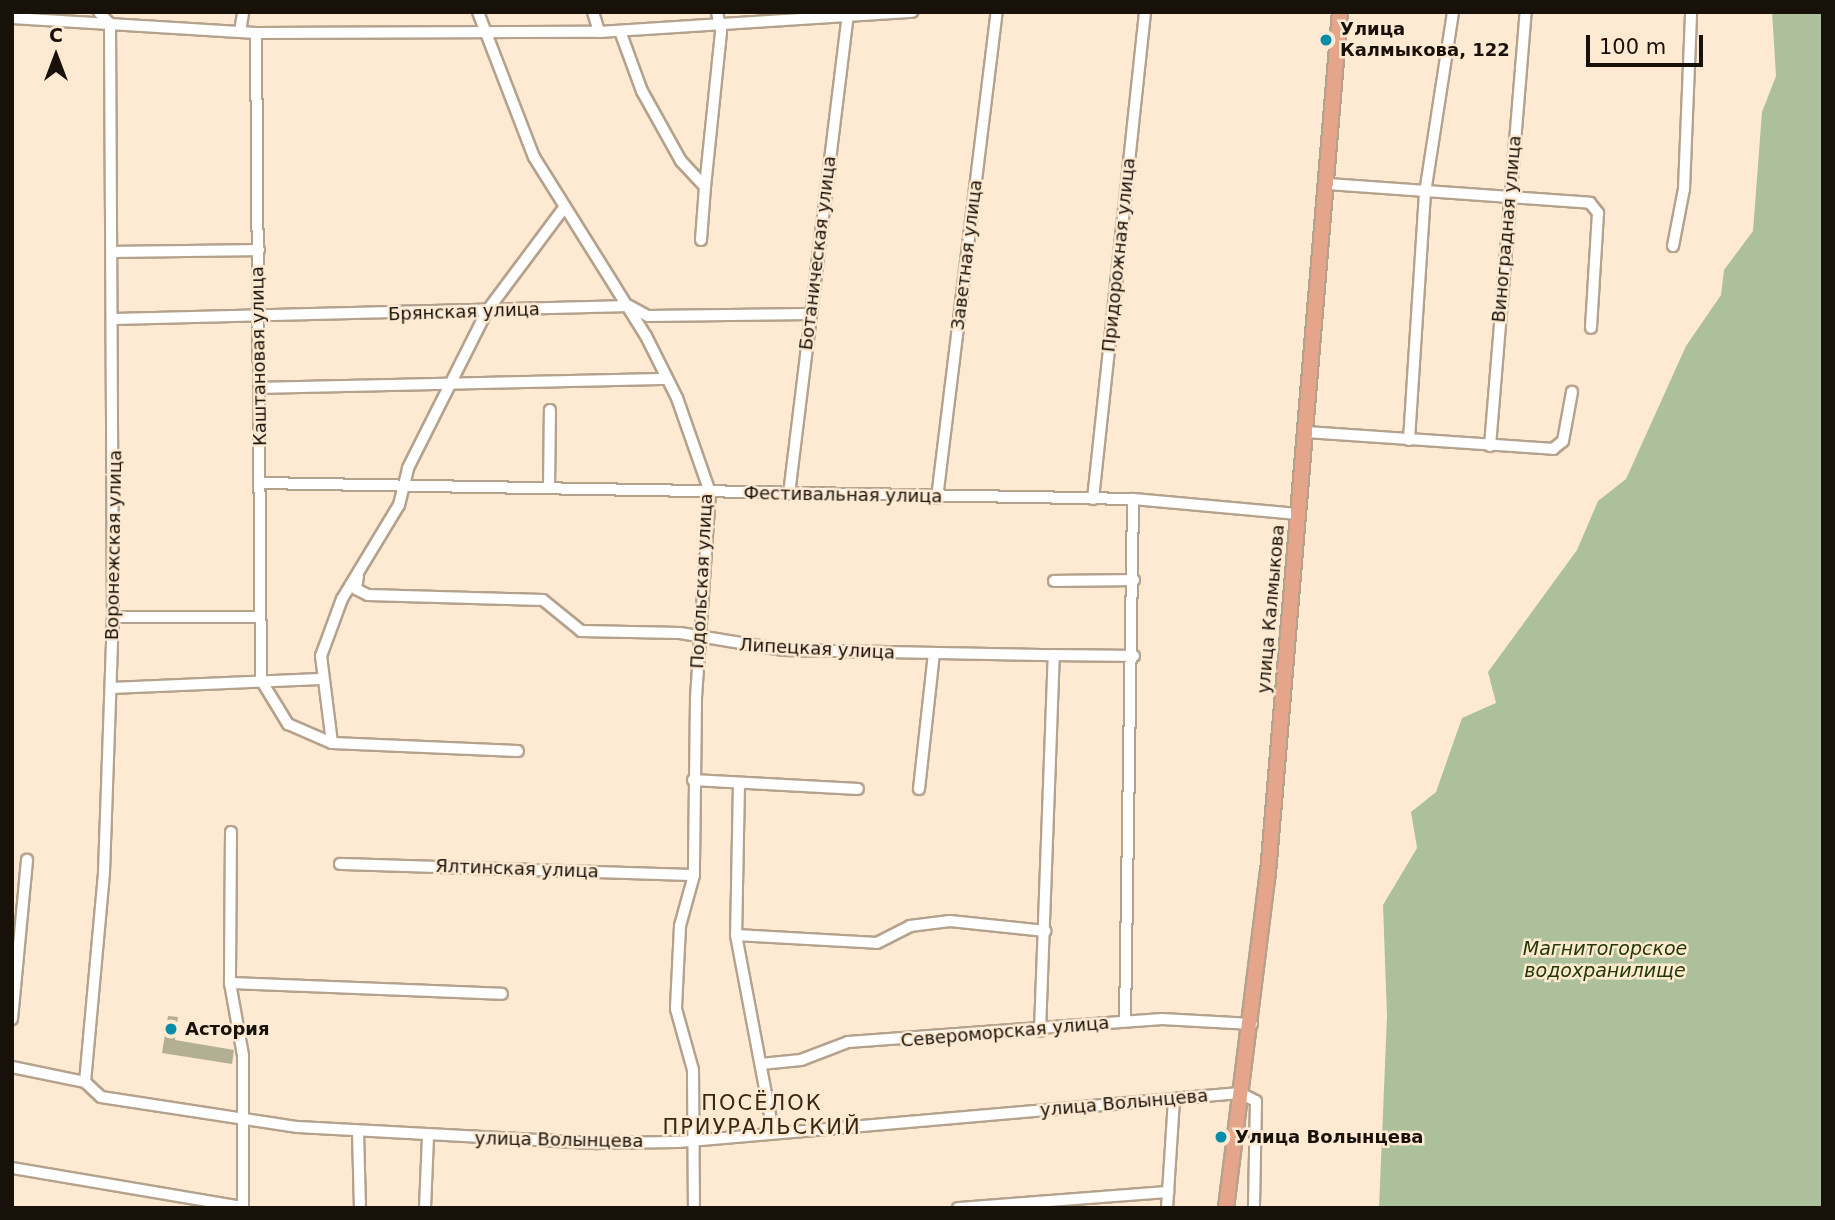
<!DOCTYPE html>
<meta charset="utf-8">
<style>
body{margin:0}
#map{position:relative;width:1835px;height:1220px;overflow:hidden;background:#feead2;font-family:"DejaVu Sans",sans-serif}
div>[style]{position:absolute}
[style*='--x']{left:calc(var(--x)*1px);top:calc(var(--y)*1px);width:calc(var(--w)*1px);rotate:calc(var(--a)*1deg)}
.water>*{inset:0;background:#acc09c}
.building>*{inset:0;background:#b2af94}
.roads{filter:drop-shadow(2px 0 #b5a28d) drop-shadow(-2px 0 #b5a28d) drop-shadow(0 2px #b5a28d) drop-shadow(0 -2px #b5a28d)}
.minor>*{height:10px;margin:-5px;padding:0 5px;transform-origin:5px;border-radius:5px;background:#fff}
.major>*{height:14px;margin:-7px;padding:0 7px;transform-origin:7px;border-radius:7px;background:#e5a58b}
.dots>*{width:19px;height:19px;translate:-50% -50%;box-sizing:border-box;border:4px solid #feead2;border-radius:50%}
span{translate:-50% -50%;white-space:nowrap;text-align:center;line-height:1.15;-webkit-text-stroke:5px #feead2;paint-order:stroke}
.poi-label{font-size:18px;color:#171109;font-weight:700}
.left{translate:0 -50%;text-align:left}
.street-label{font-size:18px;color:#171109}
.water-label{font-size:19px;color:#223902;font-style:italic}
.quarter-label{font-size:21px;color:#372815;letter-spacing:2px}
.frame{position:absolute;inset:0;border:14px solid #171109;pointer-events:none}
.north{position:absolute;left:21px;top:21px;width:70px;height:70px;-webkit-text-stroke:5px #feead2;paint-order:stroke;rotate:0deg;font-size:19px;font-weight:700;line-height:28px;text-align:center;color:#171109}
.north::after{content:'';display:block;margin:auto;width:24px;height:32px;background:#171109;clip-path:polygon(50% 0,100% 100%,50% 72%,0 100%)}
.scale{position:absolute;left:1586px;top:35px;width:117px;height:32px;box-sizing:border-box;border:4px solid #171109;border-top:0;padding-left:9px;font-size:21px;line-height:24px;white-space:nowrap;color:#171109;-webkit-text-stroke:5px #feead2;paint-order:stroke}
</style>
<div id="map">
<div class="water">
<div style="clip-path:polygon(1772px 12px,1823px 12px,1823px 1208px,1379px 1208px,1387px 1016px,1383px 905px,1417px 848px,1411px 812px,1436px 792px,1462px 718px,1496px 703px,1488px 672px,1577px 550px,1598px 501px,1626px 479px,1686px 346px,1721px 295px,1724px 270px,1753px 231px,1762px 112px,1776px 76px)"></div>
</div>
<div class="building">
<div style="clip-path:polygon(168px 1016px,178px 1017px,175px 1040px,234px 1050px,232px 1064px,162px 1053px)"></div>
</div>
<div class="roads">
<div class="minor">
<div style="--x:478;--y:12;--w:155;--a:68.9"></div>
<div style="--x:534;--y:157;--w:211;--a:58"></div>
<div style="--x:646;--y:336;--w:69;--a:63.4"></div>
<div style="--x:677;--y:398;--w:100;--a:70.7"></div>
<div style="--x:710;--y:492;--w:208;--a:93.9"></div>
<div style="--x:696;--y:700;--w:175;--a:90.7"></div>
<div style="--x:694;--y:875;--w:53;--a:105.4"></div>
<div style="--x:680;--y:926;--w:83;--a:92.8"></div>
<div style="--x:676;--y:1009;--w:63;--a:74.4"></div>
<div style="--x:693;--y:1070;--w:138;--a:89.6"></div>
<div style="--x:593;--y:12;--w:21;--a:73"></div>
<div style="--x:12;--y:18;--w:244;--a:3.5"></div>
<div style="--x:256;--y:33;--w:343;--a:-0.2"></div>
<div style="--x:599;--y:32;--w:314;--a:-3.7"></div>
<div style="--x:620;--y:31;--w:64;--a:69.9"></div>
<div style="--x:642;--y:91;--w:80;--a:60.9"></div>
<div style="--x:681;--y:161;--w:35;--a:47"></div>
<div style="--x:705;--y:187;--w:157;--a:-84.1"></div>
<div style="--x:721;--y:31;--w:19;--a:-102"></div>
<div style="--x:240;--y:32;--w:20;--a:-81"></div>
<div style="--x:256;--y:33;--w:647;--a:89.56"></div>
<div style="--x:261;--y:680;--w:52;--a:58.5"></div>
<div style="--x:288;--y:724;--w:48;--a:23.4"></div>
<div style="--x:332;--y:743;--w:186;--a:2.5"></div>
<div style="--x:1328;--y:184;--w:263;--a:4.1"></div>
<div style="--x:1590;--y:203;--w:13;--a:51"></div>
<div style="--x:1598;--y:213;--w:115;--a:93.5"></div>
<div style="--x:701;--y:240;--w:53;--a:-85.7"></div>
<div style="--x:1673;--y:246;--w:58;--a:-79.1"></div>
<div style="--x:1684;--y:189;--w:177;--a:-87.7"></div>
<div style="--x:114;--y:252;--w:145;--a:-0.8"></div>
<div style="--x:114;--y:319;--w:515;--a:-1.45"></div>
<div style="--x:629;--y:306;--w:21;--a:28"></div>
<div style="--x:648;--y:316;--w:162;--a:-0.7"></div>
<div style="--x:260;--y:388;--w:407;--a:-1.3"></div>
<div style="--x:1306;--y:432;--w:248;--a:3.9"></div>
<div style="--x:1553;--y:449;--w:13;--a:-39"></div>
<div style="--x:1563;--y:441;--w:50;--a:-79.6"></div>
<div style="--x:1409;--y:440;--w:248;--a:-86.3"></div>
<div style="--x:1425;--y:193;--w:183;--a:-81.2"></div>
<div style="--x:1490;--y:446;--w:435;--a:-85.3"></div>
<div style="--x:261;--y:483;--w:872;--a:1.05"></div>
<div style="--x:1133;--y:499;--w:166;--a:5.2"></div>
<div style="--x:549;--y:488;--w:78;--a:-89.3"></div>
<div style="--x:789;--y:494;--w:484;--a:-83"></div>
<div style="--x:937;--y:498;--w:490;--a:-83"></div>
<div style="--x:1093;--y:499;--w:490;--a:-83.9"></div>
<div style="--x:358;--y:576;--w:13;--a:99"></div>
<div style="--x:356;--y:589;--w:13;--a:27"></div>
<div style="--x:368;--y:595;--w:175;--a:1.6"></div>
<div style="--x:543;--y:600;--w:49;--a:39.2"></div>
<div style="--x:581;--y:631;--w:99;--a:1.2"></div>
<div style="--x:680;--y:633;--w:105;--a:9.3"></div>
<div style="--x:784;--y:650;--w:270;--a:1.1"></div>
<div style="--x:1054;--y:581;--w:80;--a:-0.7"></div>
<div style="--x:113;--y:617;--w:147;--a:0"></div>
<div style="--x:111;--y:688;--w:209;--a:-2.5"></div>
<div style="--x:332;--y:743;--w:88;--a:-97.2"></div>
<div style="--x:321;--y:656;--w:61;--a:-69.8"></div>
<div style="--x:342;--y:599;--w:110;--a:-58.8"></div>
<div style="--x:399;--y:505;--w:38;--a:-76"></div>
<div style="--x:408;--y:468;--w:176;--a:-63.3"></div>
<div style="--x:487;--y:311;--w:127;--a:-53.3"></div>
<div style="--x:693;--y:780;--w:165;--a:3.1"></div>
<div style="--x:739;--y:783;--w:152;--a:91.1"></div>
<div style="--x:736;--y:935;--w:198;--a:79.3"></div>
<div style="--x:919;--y:789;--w:136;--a:-83.7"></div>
<div style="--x:231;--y:832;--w:151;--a:90.4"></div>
<div style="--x:230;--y:983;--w:73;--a:79.8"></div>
<div style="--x:243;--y:1055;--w:153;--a:90"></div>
<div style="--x:340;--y:864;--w:354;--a:1.8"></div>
<div style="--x:736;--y:935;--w:141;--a:3.2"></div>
<div style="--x:877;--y:943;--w:37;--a:-27"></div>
<div style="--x:910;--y:926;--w:40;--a:-7.1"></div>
<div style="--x:950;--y:921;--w:96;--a:6"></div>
<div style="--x:230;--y:983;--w:272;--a:2.3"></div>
<div style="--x:12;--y:1019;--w:160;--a:-84.6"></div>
<div style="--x:1125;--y:1021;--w:522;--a:-89.12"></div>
<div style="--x:1040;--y:1031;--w:376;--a:-87.9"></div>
<div style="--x:1054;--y:655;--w:80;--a:0.7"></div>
<div style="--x:761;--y:1064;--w:40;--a:-5.7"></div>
<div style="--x:801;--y:1060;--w:50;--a:-21"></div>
<div style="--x:848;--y:1042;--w:315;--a:-4.2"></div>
<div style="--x:1162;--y:1019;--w:90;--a:3.2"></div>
<div style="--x:12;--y:1067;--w:75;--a:11.6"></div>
<div style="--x:85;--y:1082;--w:22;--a:43"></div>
<div style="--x:101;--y:1097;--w:199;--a:8.7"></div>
<div style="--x:298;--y:1127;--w:300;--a:3.1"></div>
<div style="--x:598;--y:1143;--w:80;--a:-0.7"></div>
<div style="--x:678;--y:1142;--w:564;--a:-4.98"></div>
<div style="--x:1240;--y:1093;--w:18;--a:27"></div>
<div style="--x:1256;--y:1101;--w:107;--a:91.1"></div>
<div style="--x:85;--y:1082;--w:211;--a:-84.8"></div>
<div style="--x:104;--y:872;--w:255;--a:-88"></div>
<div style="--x:113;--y:617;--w:593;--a:-90.29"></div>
<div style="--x:110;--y:24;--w:16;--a:-133"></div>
<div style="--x:358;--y:1132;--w:76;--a:88.5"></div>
<div style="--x:12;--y:1168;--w:234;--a:9.6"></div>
<div style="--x:425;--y:1208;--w:71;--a:-87.6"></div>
<div style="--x:958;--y:1208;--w:211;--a:-4.4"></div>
<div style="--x:1167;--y:1208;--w:109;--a:-86.3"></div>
</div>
<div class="major">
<div style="--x:1226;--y:1208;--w:338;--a:-82.9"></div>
<div style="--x:1268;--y:873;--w:864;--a:-85.22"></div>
</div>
</div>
<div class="dots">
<div style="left:1326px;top:40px;background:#038dab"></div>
<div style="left:171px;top:1029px;background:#038dab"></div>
<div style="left:1221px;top:1137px;background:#038dab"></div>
</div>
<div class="poi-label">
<span class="left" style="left:1340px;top:40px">Улица<br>Калмыкова, 122</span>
<span class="left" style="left:185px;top:1029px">Астория</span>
<span class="left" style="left:1235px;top:1137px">Улица Волынцева</span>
</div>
<div class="street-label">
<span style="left:1507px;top:229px;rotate:-85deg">Виноградная улица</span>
<span style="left:818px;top:253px;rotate:-83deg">Ботаническая улица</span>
<span style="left:967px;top:255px;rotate:-83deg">Заветная улица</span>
<span style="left:1119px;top:255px;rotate:-84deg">Придорожная улица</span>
<span style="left:464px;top:312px;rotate:-2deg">Брянская улица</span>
<span style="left:259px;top:356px;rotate:-91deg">Каштановая улица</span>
<span style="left:843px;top:495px;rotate:1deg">Фестивальная улица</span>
<span style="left:114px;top:545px;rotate:-89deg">Воронежская улица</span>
<span style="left:702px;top:581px;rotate:-87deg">Подольская улица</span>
<span style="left:1271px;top:609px;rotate:-85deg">улица Калмыкова</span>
<span style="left:817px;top:649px;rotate:3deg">Липецкая улица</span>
<span style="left:517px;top:869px;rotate:2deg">Ялтинская улица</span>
<span style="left:1005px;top:1032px;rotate:-5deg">Североморская улица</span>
<span style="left:1124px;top:1103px;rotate:-5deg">улица Волынцева</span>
<span style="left:559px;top:1140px;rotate:1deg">улица Волынцева</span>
</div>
<div class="water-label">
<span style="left:1605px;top:960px">Магнитогорское<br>водохранилище</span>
</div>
<div class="quarter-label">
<span style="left:762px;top:1115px">ПОСЁЛОК<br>ПРИУРАЛЬСКИЙ</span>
</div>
<div class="frame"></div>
<div class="north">С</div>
<div class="scale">100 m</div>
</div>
